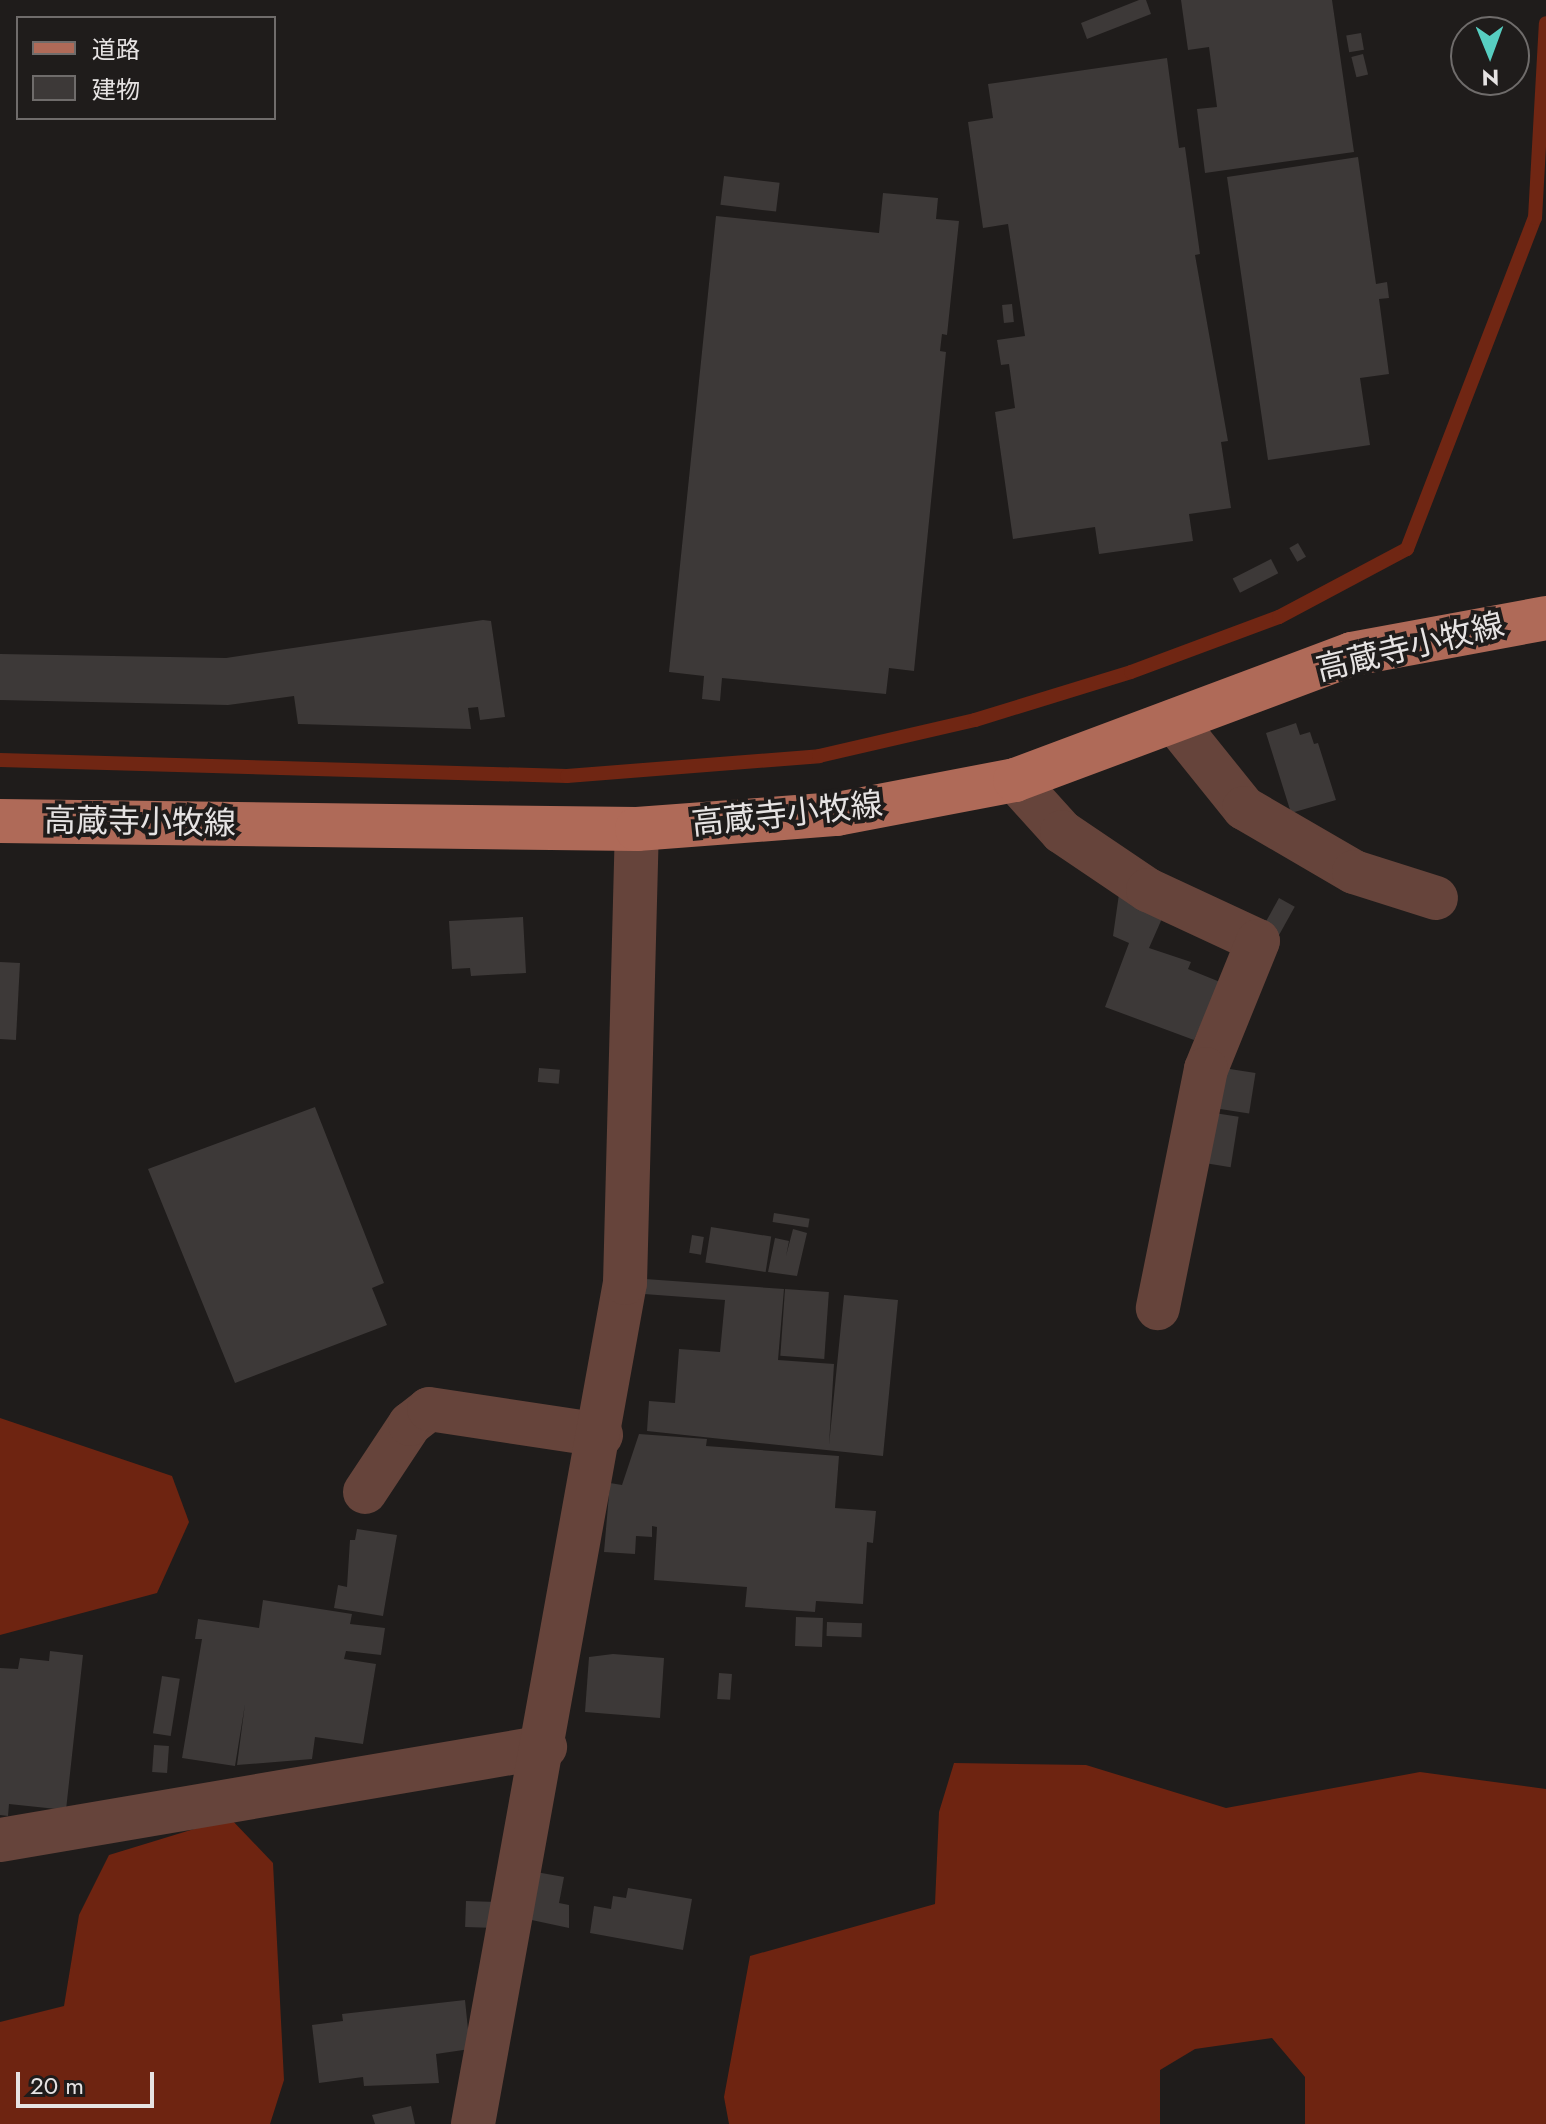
<!DOCTYPE html>
<meta charset="utf-8">
<style>
body{margin:0}
#map{position:relative;width:1546px;height:2124px;overflow:hidden;background:#1f1c1b;font-family:Jost,"Noto Sans JP",sans-serif}
div>[style]{position:absolute}
[style*='--x']{left:calc(var(--x)*1px);top:calc(var(--y)*1px);width:calc(var(--w)*1px);rotate:calc(var(--a)*1deg)}
.forest>*{inset:0;background:#6e2411}
.stream>*{height:14px;margin:-7px;padding:0 7px;transform-origin:7px;border-radius:7px;background:#702613}
.building>*{inset:0;background:#3d3938;transform-origin:0 0}
.minor>*{height:44px;margin:-22px;padding:0 22px;transform-origin:22px;border-radius:22px;background:#66443b}
.major>*{height:44px;margin:-22px;padding:0 22px;transform-origin:22px;border-radius:22px;background:#af6a58}
span{translate:-50% -50%;white-space:nowrap;text-align:center;line-height:1.15;-webkit-text-stroke:8px #1f1c1b;paint-order:stroke}
.street-label{font-size:32px;color:#e6e3e3}
.legend{position:absolute;left:16px;top:16px;width:260px;height:104px;box-sizing:border-box;background:#1f1c1b;border:2px solid #6f6c6b;margin:0;padding:10px 14px;list-style:none;font-size:24px;color:#e6e3e3}
.legend li{display:flex;align-items:center;gap:16px;height:40px}
.legend b{width:40px;border:2px solid #6f6c6b}
.north{position:absolute;left:1450px;top:16px;width:80px;height:80px;box-sizing:border-box;background:#1f1c1b;border:2px solid #6f6c6b;border-radius:50%;rotate:179deg;font-size:22px;font-weight:700;line-height:32px;text-align:center;color:#e6e3e3}
.north::after{content:'';display:block;margin:auto;width:28px;height:36px;background:#57cec1;clip-path:polygon(50% 0,100% 100%,50% 72%,0 100%)}
.scale{position:absolute;left:16px;top:2072px;width:138px;height:36px;box-sizing:border-box;border:4px solid #e6e3e3;border-top:0;padding-left:10px;font-size:24px;line-height:28px;white-space:nowrap;color:#e6e3e3;-webkit-text-stroke:6px #1f1c1b;paint-order:stroke}
</style>
<div id="map">
<div class="forest">
<div style="clip-path:polygon(0 1418px,172px 1476px,189px 1522px,157px 1593px,0 1635px)"></div>
<div style="clip-path:polygon(954px 1763px,1086px 1765px,1226px 1808px,1420px 1772px,1546px 1789px,1546px 2124px,1305px 2124px,1305px 2077px,1272px 2038px,1195px 2049px,1160px 2070px,1160px 2124px,729px 2124px,724px 2097px,750px 1956px,935px 1904px,939px 1812px)"></div>
<div style="clip-path:polygon(230px 1818px,273px 1863px,284px 2080px,270px 2124px,0 2124px,0 2022px,64px 2006px,79px 1915px,109px 1855px)"></div>
</div>
<div class="stream">
<div style="--x:0;--y:760;--w:567;--a:1.62"></div>
<div style="--x:567;--y:776;--w:253;--a:-4.5"></div>
<div style="--x:819;--y:756;--w:160;--a:-13"></div>
<div style="--x:975;--y:720;--w:163;--a:-17.1"></div>
<div style="--x:1131;--y:672;--w:158;--a:-20.4"></div>
<div style="--x:1279;--y:617;--w:145;--a:-28"></div>
<div style="--x:1407;--y:549;--w:355;--a:-68.9"></div>
<div style="--x:1535;--y:218;--w:195;--a:-86.8"></div>
</div>
<div class="building">
<div style="clip-path:polygon(1139px 0,1146px 0,1151px 14px,1087px 39px,1081px 23px)"></div>
<div style="clip-path:polygon(1181px 0,1332px 0,1354px 152px,1205px 173px,1197px 109px,1217px 107px,1209px 47px,1188px 50px)"></div>
<div style="left:1361px;top:33px;width:17px;height:15px;rotate:80deg"></div>
<div style="left:1363px;top:54px;width:21px;height:12px;rotate:76deg"></div>
<div style="clip-path:polygon(1167px 58px,1179px 148px,1185px 147px,1200px 254px,1195px 255px,1228px 441px,1221px 442px,1231px 508px,1189px 514px,1193px 541px,1099px 554px,1095px 527px,1013px 539px,995px 412px,1015px 408px,1009px 364px,1001px 365px,997px 340px,1025px 336px,1008px 224px,983px 228px,968px 122px,993px 118px,988px 84px)"></div>
<div style="clip-path:polygon(1358px 157px,1376px 284px,1387px 282px,1389px 298px,1379px 299px,1389px 374px,1360px 378px,1370px 445px,1268px 460px,1227px 177px)"></div>
<div style="left:724px;top:176px;width:56px;height:29px;rotate:7deg"></div>
<div style="clip-path:polygon(883px 193px,938px 198px,936px 219px,959px 221px,947px 335px,942px 334px,940px 351px,946px 352px,914px 671px,889px 668px,886px 694px,722px 678px,720px 701px,702px 699px,704px 676px,669px 672px,716px 216px,879px 233px)"></div>
<div style="left:1012px;top:304px;width:18px;height:10px;rotate:84deg"></div>
<div style="left:1298px;top:543px;width:16px;height:10px;rotate:60deg"></div>
<div style="left:1271px;top:559px;width:16px;height:43px;rotate:63deg"></div>
<div style="clip-path:polygon(483px 620px,491px 621px,505px 717px,480px 720px,478px 707px,468px 708px,471px 729px,298px 724px,294px 696px,228px 705px,0 700px,0 654px,226px 658px)"></div>
<div style="clip-path:polygon(1296px 723px,1300px 735px,1310px 732px,1314px 744px,1318px 743px,1336px 800px,1291px 813px,1266px 733px)"></div>
<div style="clip-path:polygon(1119px 894px,1164px 914px,1149px 948px,1191px 962px,1188px 969px,1220px 982px,1194px 1040px,1105px 1007px,1129px 943px,1113px 936px)"></div>
<div style="left:1279px;top:898px;width:18px;height:35px;rotate:29deg"></div>
<div style="clip-path:polygon(523px 917px,526px 973px,471px 976px,470px 968px,452px 969px,449px 921px)"></div>
<div style="left:0;top:962px;width:20px;height:77px;rotate:3deg"></div>
<div style="left:1217px;top:1067px;width:39px;height:41px;rotate:9deg"></div>
<div style="left:539px;top:1068px;width:21px;height:14px;rotate:5deg"></div>
<div style="clip-path:polygon(315px 1107px,384px 1283px,372px 1288px,387px 1325px,235px 1383px,148px 1169px)"></div>
<div style="left:1208px;top:1112px;width:31px;height:51px;rotate:9deg"></div>
<div style="left:774px;top:1213px;width:36px;height:9px;rotate:9deg"></div>
<div style="left:711px;top:1227px;width:61px;height:36px;rotate:9deg"></div>
<div style="clip-path:polygon(793px 1229px,807px 1233px,797px 1276px,768px 1272px,775px 1238px,789px 1241px,786px 1256px)"></div>
<div style="left:692px;top:1235px;width:12px;height:18px;rotate:9deg"></div>
<div style="clip-path:polygon(645px 1279px,784px 1289px,778px 1360px,834px 1364px,829px 1445px,844px 1295px,898px 1300px,883px 1456px,647px 1431px,649px 1401px,675px 1403px,679px 1349px,720px 1352px,725px 1300px,644px 1294px)"></div>
<div style="left:785px;top:1289px;width:44px;height:67px;rotate:4deg"></div>
<div style="clip-path:polygon(639px 1434px,707px 1439px,706px 1446px,839px 1456px,835px 1508px,876px 1511px,873px 1543px,867px 1542px,863px 1604px,816px 1601px,815px 1612px,745px 1607px,747px 1587px,654px 1580px,657px 1527px,652px 1526px,652px 1537px,636px 1536px,635px 1554px,604px 1552px,610px 1483px,622px 1485px)"></div>
<div style="clip-path:polygon(357px 1529px,397px 1535px,383px 1616px,334px 1608px,338px 1585px,347px 1587px,350px 1540px,355px 1540px)"></div>
<div style="clip-path:polygon(263px 1600px,352px 1614px,350px 1624px,385px 1628px,381px 1655px,346px 1651px,344px 1659px,376px 1664px,363px 1744px,315px 1737px,312px 1759px,237px 1765px,245px 1704px,235px 1766px,182px 1758px,202px 1639px,195px 1639px,198px 1619px,259px 1628px)"></div>
<div style="left:796px;top:1617px;width:27px;height:29px;rotate:2deg"></div>
<div style="left:827px;top:1622px;width:35px;height:14px;rotate:2deg"></div>
<div style="clip-path:polygon(50px 1651px,83px 1655px,66px 1810px,9px 1804px,8px 1816px,0 1815px,0 1668px,18px 1669px,20px 1658px,49px 1661px)"></div>
<div style="clip-path:polygon(613px 1654px,664px 1658px,660px 1718px,585px 1712px,589px 1657px)"></div>
<div style="left:719px;top:1673px;width:13px;height:26px;rotate:4deg"></div>
<div style="left:162px;top:1676px;width:18px;height:58px;rotate:9deg"></div>
<div style="left:154px;top:1745px;width:15px;height:27px;rotate:4deg"></div>
<div style="clip-path:polygon(536px 1872px,564px 1877px,559px 1903px,569px 1905px,569px 1928px,527px 1919px)"></div>
<div style="clip-path:polygon(628px 1888px,692px 1899px,683px 1950px,590px 1933px,594px 1906px,611px 1909px,613px 1896px,626px 1898px)"></div>
<div style="left:466px;top:1901px;width:31px;height:26px;rotate:2deg"></div>
<div style="clip-path:polygon(465px 2000px,470px 2049px,436px 2054px,439px 2083px,364px 2086px,363px 2077px,319px 2083px,312px 2025px,343px 2021px,342px 2014px)"></div>
<div style="clip-path:polygon(411px 2106px,415px 2124px,375px 2124px,372px 2115px)"></div>
</div>
<div class="minor">
<div style="--x:1174;--y:721;--w:112;--a:51.2"></div>
<div style="--x:1244;--y:808;--w:127;--a:30.2"></div>
<div style="--x:1354;--y:872;--w:86;--a:17.6"></div>
<div style="--x:1015;--y:780;--w:70;--a:47.9"></div>
<div style="--x:1062;--y:832;--w:104;--a:34"></div>
<div style="--x:1148;--y:890;--w:121;--a:24.9"></div>
<div style="--x:1258;--y:941;--w:138;--a:112.1"></div>
<div style="--x:1206;--y:1069;--w:244;--a:101.4"></div>
<div style="--x:365;--y:1492;--w:82;--a:-56.5"></div>
<div style="--x:410;--y:1424;--w:24;--a:-38"></div>
<div style="--x:429;--y:1409;--w:174;--a:8.6"></div>
<div style="--x:0;--y:1840;--w:553;--a:-9.68"></div>
<div style="--x:473;--y:2124;--w:855;--a:-79.76"></div>
<div style="--x:625;--y:1283;--w:454;--a:-88.5"></div>
</div>
<div class="major">
<div style="--x:0;--y:821;--w:637;--a:0.72"></div>
<div style="--x:637;--y:829;--w:201;--a:-4.3"></div>
<div style="--x:837;--y:814;--w:181;--a:-10.8"></div>
<div style="--x:1015;--y:780;--w:360;--a:-20.5"></div>
<div style="--x:1352;--y:654;--w:197;--a:-10.5"></div>
</div>
<div class="street-label">
<span style="left:1410px;top:647px;rotate:-14deg">高蔵寺小牧線</span>
<span style="left:787px;top:814px;rotate:-6deg">高蔵寺小牧線</span>
<span style="left:140px;top:822px;rotate:1deg">高蔵寺小牧線</span>
</div>
<ul class="legend">
<li><b style="height:10px;background:#af6a58"></b>道路</li>
<li><b style="height:22px;background:#3d3938"></b>建物</li>
</ul>
<div class="north">N</div>
<div class="scale">20 m</div>
</div>
